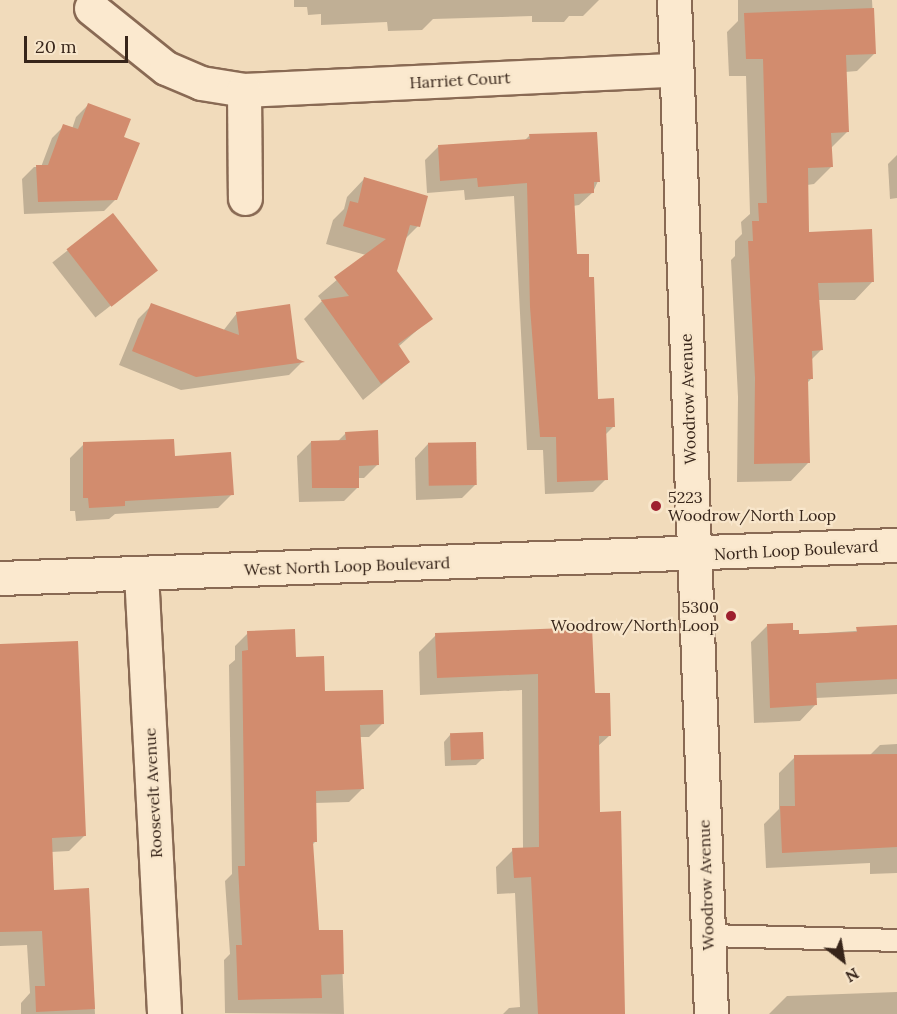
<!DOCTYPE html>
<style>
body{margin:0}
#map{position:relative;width:897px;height:1014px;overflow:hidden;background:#f1dbbb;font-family:Lora,serif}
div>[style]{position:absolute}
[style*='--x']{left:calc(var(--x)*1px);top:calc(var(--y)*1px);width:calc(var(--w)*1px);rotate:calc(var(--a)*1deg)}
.shadow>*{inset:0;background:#0003;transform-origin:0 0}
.building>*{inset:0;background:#d28c6e;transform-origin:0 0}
.roads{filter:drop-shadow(2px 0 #896a54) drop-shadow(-2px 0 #896a54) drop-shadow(0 2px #896a54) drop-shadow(0 -2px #896a54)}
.service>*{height:21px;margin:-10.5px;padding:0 10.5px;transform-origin:10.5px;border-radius:10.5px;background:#fbe9cf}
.minor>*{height:33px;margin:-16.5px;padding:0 16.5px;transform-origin:16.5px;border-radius:16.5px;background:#fbe9cf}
.tertiary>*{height:33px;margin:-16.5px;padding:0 16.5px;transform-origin:16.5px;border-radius:16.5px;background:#fbe9cf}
.dots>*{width:16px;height:16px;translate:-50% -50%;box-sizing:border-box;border:3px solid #f8e6cb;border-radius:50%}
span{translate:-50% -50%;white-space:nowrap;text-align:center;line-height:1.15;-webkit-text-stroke:4.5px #f8e6cb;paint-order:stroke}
.street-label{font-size:16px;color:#37251a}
.poi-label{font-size:16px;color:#37251a}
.left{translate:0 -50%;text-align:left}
.right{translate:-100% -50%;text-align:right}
.north{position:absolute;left:813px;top:930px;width:60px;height:60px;-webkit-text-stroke:4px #f8e6cb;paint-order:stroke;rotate:149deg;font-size:16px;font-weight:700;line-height:24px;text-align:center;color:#37251a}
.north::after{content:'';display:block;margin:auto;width:21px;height:27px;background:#37251a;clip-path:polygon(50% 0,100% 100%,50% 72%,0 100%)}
.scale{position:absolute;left:24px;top:36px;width:104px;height:27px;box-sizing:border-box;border:3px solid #37251a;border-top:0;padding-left:8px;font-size:18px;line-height:21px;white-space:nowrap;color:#37251a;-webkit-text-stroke:4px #f8e6cb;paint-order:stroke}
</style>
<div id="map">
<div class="shadow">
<div style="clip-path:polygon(294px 0,599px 0,583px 16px,569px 16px,564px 22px,532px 22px,532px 16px,433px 19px,422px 30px,388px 31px,387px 22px,321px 25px,321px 14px,308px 15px,307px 7px,294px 7px)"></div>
<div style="clip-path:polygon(738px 0,872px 0,875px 53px,857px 71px,845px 72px,847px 132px,831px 148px,832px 166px,814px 184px,807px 185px,808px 233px,872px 282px,855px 300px,818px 300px,821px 350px,811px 360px,812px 378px,806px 384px,808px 463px,791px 481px,737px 482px,738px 397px,731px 260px,735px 256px,735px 241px,742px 234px,741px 222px,750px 214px,746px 76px,729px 76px,727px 32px,738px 21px)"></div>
<div style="clip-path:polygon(88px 105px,122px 138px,116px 199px,104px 211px,24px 214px,22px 179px,34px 167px,41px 167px,52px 138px,64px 126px,72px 129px,76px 117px)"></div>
<div style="clip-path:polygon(530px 135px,598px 181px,593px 192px,579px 205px,573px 206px,575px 256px,597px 400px,613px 427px,605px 435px,606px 479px,593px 492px,545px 494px,543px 450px,527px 450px,514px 196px,465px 200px,464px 190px,427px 193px,425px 160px,438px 147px,525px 140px)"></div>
<div style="clip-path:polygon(897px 155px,897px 198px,890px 199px,888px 164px)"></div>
<div style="clip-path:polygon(364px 179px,418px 226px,404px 240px,395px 271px,431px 318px,398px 347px,409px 362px,363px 400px,304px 319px,322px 301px,318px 296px,366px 255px,326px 244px,333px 220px,344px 209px,347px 197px)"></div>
<div style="left:113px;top:215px;width:70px;height:77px;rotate:52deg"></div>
<div style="clip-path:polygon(152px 305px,223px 331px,237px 313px,302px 362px,289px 375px,181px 390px,119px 365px,138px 319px)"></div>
<div style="clip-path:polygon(346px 433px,378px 464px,364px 478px,358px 478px,358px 487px,344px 501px,299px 502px,297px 456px,311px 442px,337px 442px)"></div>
<div style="clip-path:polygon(84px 444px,173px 458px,232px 494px,218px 508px,115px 514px,109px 519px,76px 521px,75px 511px,70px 511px,70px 458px)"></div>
<div style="clip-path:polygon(428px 444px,475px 485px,462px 498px,416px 500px,415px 458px)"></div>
<div style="clip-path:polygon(767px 626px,798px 635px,897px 628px,897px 694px,816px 698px,816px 704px,800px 721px,754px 723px,751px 642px)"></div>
<div style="clip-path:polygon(248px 633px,295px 659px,324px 693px,382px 724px,369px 737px,359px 737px,362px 789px,349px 802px,315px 803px,315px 842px,312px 845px,317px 932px,341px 932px,344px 1014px,225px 1013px,224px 960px,230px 954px,225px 881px,232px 874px,229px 665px,235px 660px,235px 646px)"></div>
<div style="clip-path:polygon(436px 635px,593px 695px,609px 736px,597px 747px,598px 813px,624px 1014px,503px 1014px,509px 1008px,520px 1007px,515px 893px,497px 894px,496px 867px,513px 850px,523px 849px,522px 690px,420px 695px,419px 652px)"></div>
<div style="clip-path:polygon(0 645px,84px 836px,69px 851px,51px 852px,53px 891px,88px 890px,95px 1014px,21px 1014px,21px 1003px,30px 993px,27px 945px,0 946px)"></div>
<div style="clip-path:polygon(450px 735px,483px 758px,476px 765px,445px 766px,444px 742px)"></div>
<div style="clip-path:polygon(897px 744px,897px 873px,870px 874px,870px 863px,766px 868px,764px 824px,779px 809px,779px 773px,795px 757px,869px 756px,880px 745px)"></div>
<div style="clip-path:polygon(897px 992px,897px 1014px,769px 1014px,787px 996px)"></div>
</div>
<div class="building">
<div style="clip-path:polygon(874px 8px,876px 54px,846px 55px,849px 132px,831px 133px,833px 167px,808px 168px,809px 232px,872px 229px,874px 282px,818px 283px,823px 350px,812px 351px,813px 379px,808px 379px,810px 463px,754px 464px,755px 378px,748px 241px,753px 241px,752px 221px,759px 221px,758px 203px,767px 203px,763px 59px,746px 59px,744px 13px)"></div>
<div style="clip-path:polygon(88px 103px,131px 119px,124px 137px,140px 143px,117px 200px,38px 202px,36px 165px,48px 165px,63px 124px,78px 129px)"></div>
<div style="clip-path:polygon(597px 132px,600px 182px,594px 182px,594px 193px,574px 194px,577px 254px,589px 254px,589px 277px,594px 277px,598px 399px,614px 398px,615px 427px,606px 427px,608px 480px,557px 482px,556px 437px,540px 437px,530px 307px,527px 183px,478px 187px,477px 178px,440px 181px,438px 145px,530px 139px,529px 134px)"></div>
<div style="clip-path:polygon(364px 177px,428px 196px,420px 227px,410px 225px,397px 271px,433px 319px,398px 344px,410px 362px,381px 384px,321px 300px,349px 296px,334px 277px,386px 239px,343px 226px,350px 201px,358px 203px)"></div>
<div style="left:113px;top:213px;width:73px;height:59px;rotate:52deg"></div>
<div style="clip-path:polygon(151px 303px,239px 335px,236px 312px,290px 304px,297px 359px,305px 362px,196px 377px,132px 351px)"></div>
<div style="clip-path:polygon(378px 430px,379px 465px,359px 466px,359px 488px,312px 488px,311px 441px,346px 440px,345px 432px)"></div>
<div style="clip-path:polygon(174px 439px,175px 456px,231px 452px,234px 495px,125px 501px,125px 506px,89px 508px,88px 498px,83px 498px,83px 442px)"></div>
<div style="left:476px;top:442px;width:43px;height:48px;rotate:89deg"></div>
<div style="clip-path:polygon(793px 623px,793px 630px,799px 630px,799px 634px,857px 632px,856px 627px,897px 625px,897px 679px,816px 683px,817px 705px,770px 708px,767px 624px)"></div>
<div style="clip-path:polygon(592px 627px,595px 693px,610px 693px,611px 736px,599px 736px,600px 812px,621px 811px,625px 1014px,538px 1014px,531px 877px,514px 878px,512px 848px,539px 847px,538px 674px,437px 678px,435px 633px)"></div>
<div style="clip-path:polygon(295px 629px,296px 657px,324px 656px,325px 691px,383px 690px,384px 724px,360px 725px,364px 789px,316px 791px,317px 842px,313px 842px,319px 930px,343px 930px,344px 974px,321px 975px,322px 998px,238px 1000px,236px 945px,242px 945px,238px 866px,245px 866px,242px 651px,248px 650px,247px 631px)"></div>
<div style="clip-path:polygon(78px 641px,86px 836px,52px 838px,54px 890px,89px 888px,95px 1009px,36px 1012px,35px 986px,45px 986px,42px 931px,0 932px,0 644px)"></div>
<div style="left:483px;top:732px;width:27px;height:33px;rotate:88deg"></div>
<div style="clip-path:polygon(897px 754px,897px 847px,782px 853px,780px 806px,795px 806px,794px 755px)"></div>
</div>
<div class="roads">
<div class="service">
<div style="--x:708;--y:935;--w:189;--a:1.5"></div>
</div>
<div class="minor">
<div style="--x:91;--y:8;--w:96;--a:38.7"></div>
<div style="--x:166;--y:68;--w:38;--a:23"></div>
<div style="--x:201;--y:83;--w:44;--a:9.2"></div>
<div style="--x:244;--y:90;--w:432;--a:-2.7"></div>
<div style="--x:244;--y:90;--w:108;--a:89.5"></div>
<div style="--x:141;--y:573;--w:442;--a:87"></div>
</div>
<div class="tertiary">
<div style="--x:674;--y:0;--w:1015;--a:87.91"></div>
<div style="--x:0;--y:578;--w:898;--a:-2.11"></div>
</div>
</div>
<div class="dots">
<div style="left:656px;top:506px;background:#9d1f2e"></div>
<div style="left:731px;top:616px;background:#9d1f2e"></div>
</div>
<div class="street-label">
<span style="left:460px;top:80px;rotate:-3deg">Harriet Court</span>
<span style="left:688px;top:399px;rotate:-92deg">Woodrow Avenue</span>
<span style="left:796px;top:550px;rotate:-3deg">North Loop Boulevard</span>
<span style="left:347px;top:566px;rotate:-2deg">West North Loop Boulevard</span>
<span style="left:153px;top:793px;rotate:-93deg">Roosevelt Avenue</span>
<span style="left:706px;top:885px;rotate:-92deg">Woodrow Avenue</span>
</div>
<div class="poi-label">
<span class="left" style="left:668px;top:506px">5223<br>Woodrow/North Loop</span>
<span class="right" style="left:719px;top:616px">5300<br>Woodrow/North Loop</span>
</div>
<div class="north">N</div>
<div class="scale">20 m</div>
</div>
